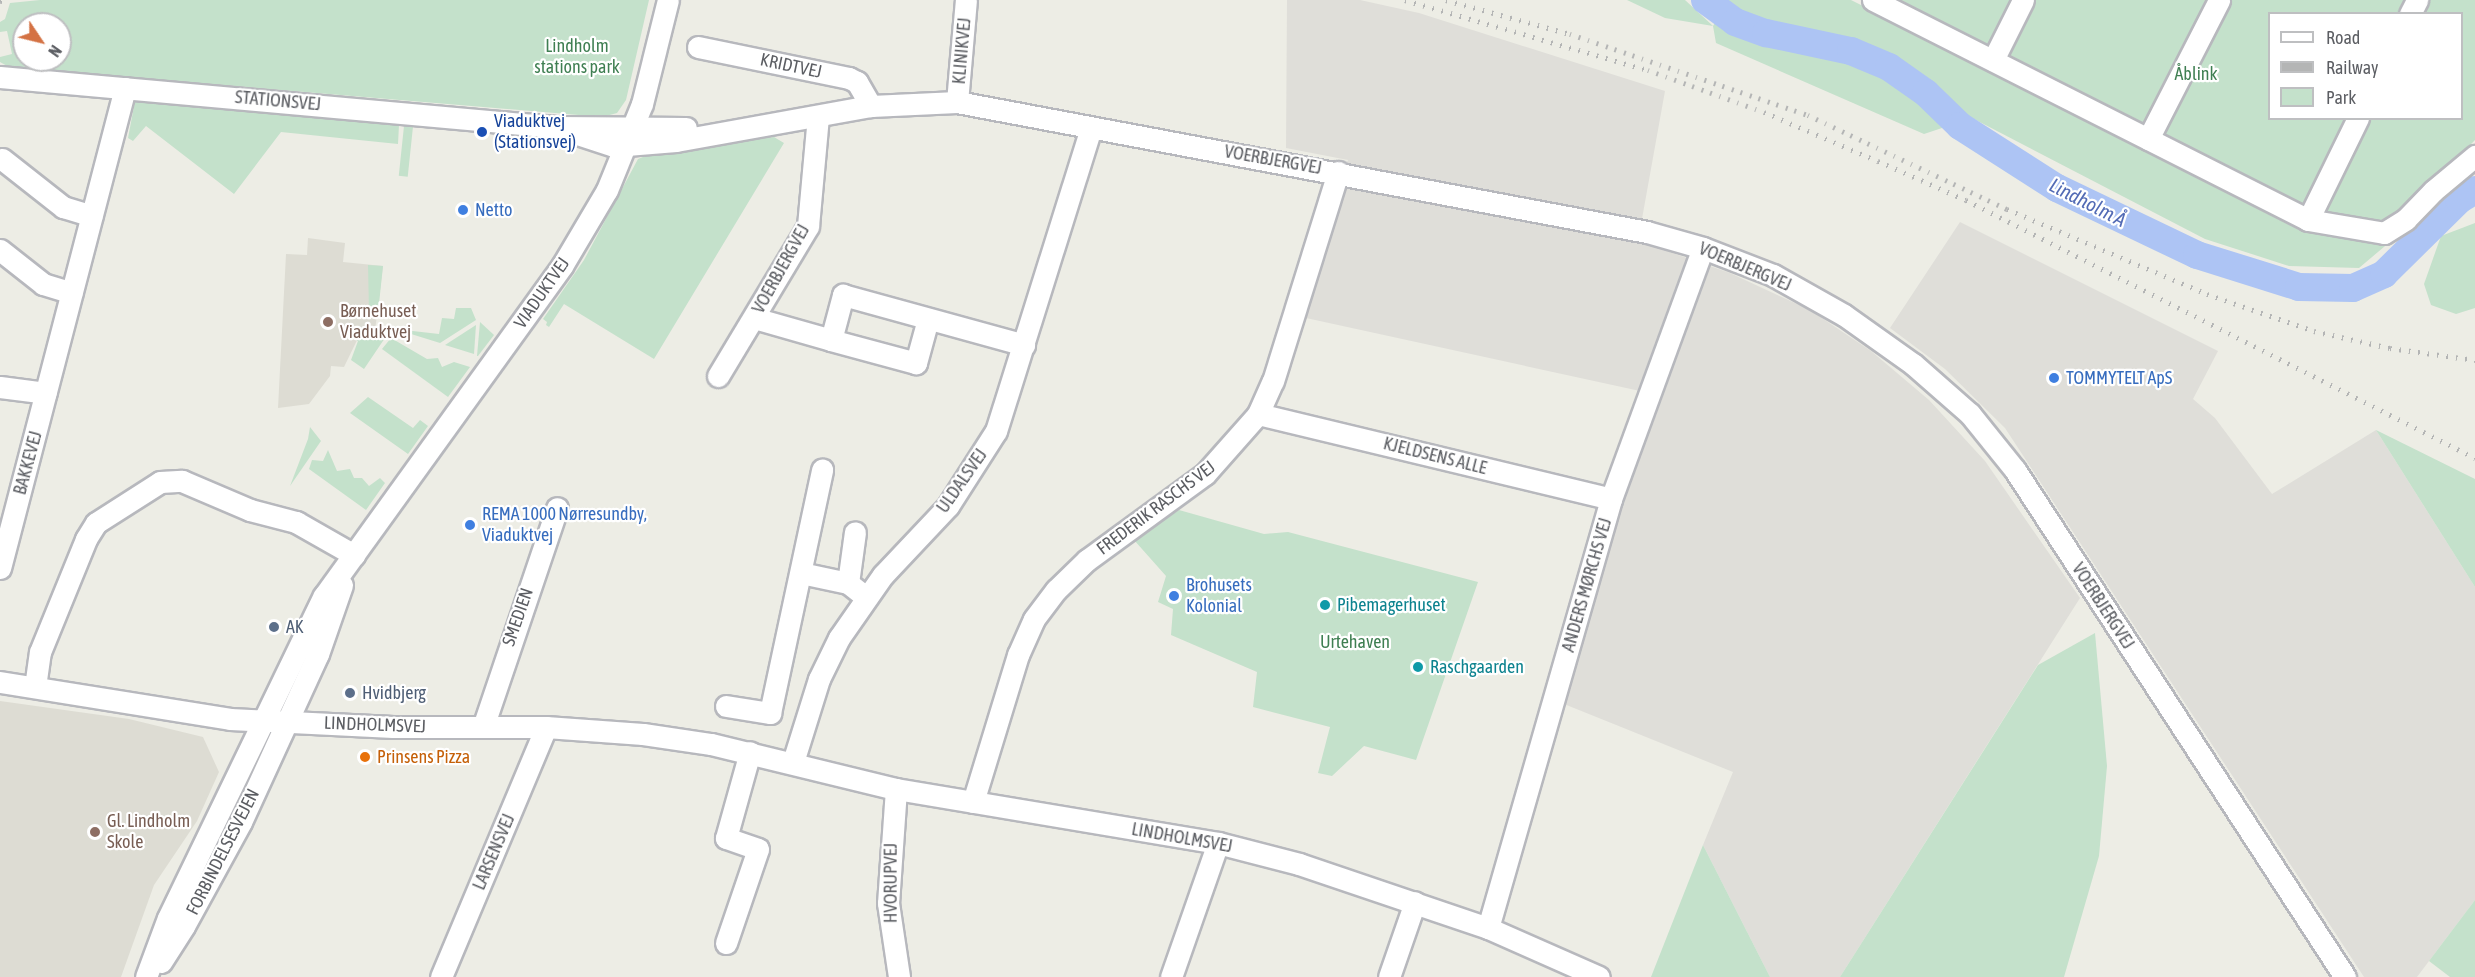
<!DOCTYPE html>
<meta charset="utf-8">
<style>
body{margin:0}
#map{position:relative;width:2475px;height:977px;overflow:hidden;background:#edede5;font-family:"Asap Condensed",sans-serif}
div>[style]{position:absolute}
[style*='--x']{left:calc(var(--x)*1px);top:calc(var(--y)*1px);width:calc(var(--w)*1px);rotate:calc(var(--a)*1deg)}
.industrial>*{inset:0;background:#dfded9}
.education>*{inset:0;background:#dddcd3}
.green>*{inset:0;background:#c4e1cb;transform-origin:0 0}
.river>*{height:28px;margin:-14px;padding:0 14px;transform-origin:14px;border-radius:14px;background:#adc4f4}
.roads{filter:drop-shadow(2px 0 #b7b8bd) drop-shadow(-2px 0 #b7b8bd) drop-shadow(0 2px #b7b8bd) drop-shadow(0 -2px #b7b8bd)}
.minor>*{height:21px;margin:-10.5px;padding:0 10.5px;transform-origin:10.5px;border-radius:10.5px;background:#fff}
.rail>*{height:4.5px;margin-top:-2.25px;transform-origin:0;background:repeating-linear-gradient(90deg,#b4b5b5 0 1.5px,transparent 0 9.5px)}
.dots>*{width:16px;height:16px;translate:-50% -50%;box-sizing:border-box;border:3px solid #fff;border-radius:50%}
span{translate:-50% -50%;white-space:nowrap;text-align:center;line-height:1.15;-webkit-text-stroke:4.5px #fff;paint-order:stroke}
.park-label{font-size:18px;color:#3f7f52}
.street-label{font-size:18px;color:#5c5e63}
.transit-label{font-size:18px;color:#164399}
.left{translate:0 -50%;text-align:left}
.shop-label{font-size:18px;color:#366cbe}
.education-label{font-size:18px;color:#785e54}
.culture-label{font-size:18px;color:#0d838f}
.service-label{font-size:18px;color:#4e5e75}
.food-label{font-size:18px;color:#c56008}
.water-label{font-size:20px;color:#536bb5;font-style:italic}
.legend{position:absolute;left:2268px;top:12px;width:195px;height:108px;box-sizing:border-box;background:#fff;border:2px solid #bebfc1;margin:0;padding:8px 10px;list-style:none;font-size:18px;color:#5c5e63}
.legend li{display:flex;align-items:center;gap:12px;height:30px}
.legend b{width:30px;border:2px solid #bebfc1}
.north{position:absolute;left:12px;top:12px;width:60px;height:60px;box-sizing:border-box;background:#fff;border:2px solid #bebfc1;border-radius:50%;rotate:125deg;font-size:16px;font-weight:700;line-height:24px;text-align:center;color:#5c5e63}
.north::after{content:'';display:block;margin:auto;width:21px;height:27px;background:#d47244;clip-path:polygon(50% 0,100% 100%,50% 72%,0 100%)}
</style>
<div id="map">
<div class="industrial">
<div style="clip-path:polygon(1287px 0,1360px 0,1419px 13px,1665px 91px,1638px 241px,1730px 273px,1810px 310px,1871px 351px,1929px 400px,1985px 461px,2080px 598px,1840px 977px,1770px 977px,1703px 845px,1733px 772px,1564px 704px,1619px 513px,1663px 396px,1306px 318px,1348px 160px,1286px 148px)"></div>
<div style="clip-path:polygon(1960px 222px,2218px 351px,2193px 399px,2215px 418px,2272px 494px,2376px 430px,2475px 587px,2475px 900px,2417px 977px,2364px 977px,2005px 428px,1945px 369px,1890px 328px)"></div>
</div>
<div class="education">
<div style="clip-path:polygon(308px 238px,345px 243px,343px 262px,383px 266px,375px 331px,362px 330px,344px 367px,331px 366px,330px 376px,309px 404px,278px 408px,286px 254px,307px 255px)"></div>
<div style="clip-path:polygon(0 701px,129px 719px,203px 737px,219px 772px,197px 821px,154px 885px,121px 977px,0 977px)"></div>
</div>
<div class="green">
<div style="clip-path:polygon(evenodd,40px 0,649px 0,626px 100px,617px 113px,602px 117px,9px 67px,0 62px,0 57px,12px 54px,7px 31px,0 32px,0 22px,5px 19px,10px 3px,40px 0,24px 24px,60px 24px,60px 60px,24px 60px,24px 24px)"></div>
<div style="clip-path:polygon(1627px 0,1685px 0,1713px 26px,1729px 0,1851px 0,2310px 230px,2391px 241px,2359px 268px,2289px 266px,2205px 239px,1972px 118px,1924px 134px,1716px 43px,1713px 26px,1665px 18px)"></div>
<div style="clip-path:polygon(evenodd,1888px 0,2475px 0,2475px 140px,2391px 226px,2302px 209px,1888px 0,2270px 14px,2462px 14px,2462px 118px,2270px 118px,2270px 14px)"></div>
<div style="clip-path:polygon(135px 101px,399px 125px,398px 144px,281px 132px,234px 194px,146px 126px,133px 141px,128px 138px)"></div>
<div style="left:404px;top:126px;width:9px;height:50px;rotate:6deg"></div>
<div style="clip-path:polygon(774px 137px,784px 143px,654px 359px,564px 304px,549px 327px,546px 325px,547px 322px,543px 319px,584px 260px,638px 159px,655px 152px)"></div>
<div style="clip-path:polygon(2475px 223px,2475px 308px,2456px 314px,2431px 305px,2424px 284px,2441px 236px)"></div>
<div style="clip-path:polygon(368px 265px,383px 266px,378px 313px,369px 312px)"></div>
<div style="clip-path:polygon(456px 308px,471px 308px,476px 320px,440px 343px,395px 329px,439px 334px,442px 318px,454px 319px)"></div>
<div style="clip-path:polygon(480px 322px,494px 335px,478px 356px,477px 356px)"></div>
<div style="clip-path:polygon(476px 325px,474px 354px,445px 345px)"></div>
<div style="clip-path:polygon(357px 327px,368px 334px,389px 332px,364px 369px,351px 360px,358px 341px,353px 338px)"></div>
<div style="clip-path:polygon(391px 338px,427px 359px,438px 358px,442px 367px,454px 362px,470px 367px,448px 397px,382px 349px)"></div>
<div style="clip-path:polygon(368px 397px,413px 428px,420px 420px,428px 426px,408px 454px,350px 413px)"></div>
<div style="clip-path:polygon(310px 427px,321px 441px,290px 486px,308px 439px)"></div>
<div style="clip-path:polygon(2376px 430px,2475px 479px,2475px 587px)"></div>
<div style="clip-path:polygon(328px 450px,337px 471px,350px 469px,354px 478px,362px 478px,369px 486px,380px 478px,385px 483px,366px 510px,309px 469px,312px 460px,323px 461px)"></div>
<div style="clip-path:polygon(1179px 510px,1264px 534px,1288px 532px,1478px 582px,1416px 760px,1364px 746px,1332px 776px,1318px 773px,1330px 727px,1253px 707px,1257px 672px,1171px 635px,1173px 609px,1158px 602px,1166px 576px,1134px 540px)"></div>
<div style="clip-path:polygon(2095px 633px,2107px 766px,2099px 856px,2064px 977px,1840px 977px,2038px 665px)"></div>
<div style="clip-path:polygon(1703px 845px,1770px 977px,1651px 977px)"></div>
<div style="clip-path:polygon(2475px 900px,2475px 977px,2450px 977px,2429px 961px)"></div>
</div>
<div class="river">
<div style="--x:1705;--y:0;--w:37;--a:36"></div>
<div style="--x:1735;--y:22;--w:33;--a:20"></div>
<div style="--x:1766;--y:33;--w:87;--a:12"></div>
<div style="--x:1851;--y:51;--w:41;--a:22.8"></div>
<div style="--x:1889;--y:67;--w:45;--a:35.1"></div>
<div style="--x:1926;--y:93;--w:47;--a:44.1"></div>
<div style="--x:1960;--y:126;--w:115;--a:32.6"></div>
<div style="--x:2057;--y:188;--w:155;--a:25.6"></div>
<div style="--x:2197;--y:255;--w:107;--a:17.4"></div>
<div style="--x:2299;--y:287;--w:54;--a:1.1"></div>
<div style="--x:2353;--y:288;--w:34;--a:-24"></div>
<div style="--x:2384;--y:274;--w:105;--a:-44.6"></div>
<div style="--x:2459;--y:200;--w:19;--a:-32"></div>
</div>
<div class="roads">
<div class="minor">
<div style="--x:1873;--y:0;--w:487;--a:26.8"></div>
<div style="--x:2308;--y:220;--w:77;--a:9.7"></div>
<div style="--x:2384;--y:233;--w:26;--a:-32"></div>
<div style="--x:2406;--y:219;--w:39;--a:-46"></div>
<div style="--x:2433;--y:191;--w:55;--a:-39.8"></div>
<div style="--x:2410;--y:14;--w:16;--a:-63"></div>
<div style="--x:698;--y:47;--w:154;--a:11.6"></div>
<div style="--x:849;--y:78;--w:9;--a:27"></div>
<div style="--x:857;--y:82;--w:28;--a:60"></div>
<div style="--x:1993;--y:60;--w:67;--a:-63.4"></div>
<div style="--x:0;--y:77;--w:558;--a:5.14"></div>
<div style="--x:556;--y:127;--w:130;--a:0.4"></div>
<div style="--x:957;--y:102;--w:102;--a:-85"></div>
<div style="--x:556;--y:127;--w:61;--a:18.1"></div>
<div style="--x:614;--y:146;--w:62;--a:-4.6"></div>
<div style="--x:676;--y:141;--w:198;--a:-10.2"></div>
<div style="--x:871;--y:106;--w:86;--a:-2.7"></div>
<div style="--x:957;--y:102;--w:702;--a:10.67"></div>
<div style="--x:1647;--y:232;--w:58;--a:15.9"></div>
<div style="--x:1703;--y:248;--w:75;--a:21.1"></div>
<div style="--x:1773;--y:275;--w:81;--a:29.4"></div>
<div style="--x:1844;--y:315;--w:85;--a:35.4"></div>
<div style="--x:1913;--y:364;--w:76;--a:41.3"></div>
<div style="--x:1970;--y:414;--w:72;--a:51.2"></div>
<div style="--x:2015;--y:470;--w:605;--a:56.94"></div>
<div style="--x:2148;--y:139;--w:156;--a:-62.9"></div>
<div style="--x:2;--y:159;--w:78;--a:38.2"></div>
<div style="--x:63;--y:207;--w:30;--a:17"></div>
<div style="--x:2308;--y:220;--w:114;--a:-63.9"></div>
<div style="--x:0;--y:250;--w:55;--a:38.3"></div>
<div style="--x:43;--y:284;--w:30;--a:17"></div>
<div style="--x:754;--y:318;--w:80;--a:15.9"></div>
<div style="--x:928;--y:319;--w:46;--a:105.3"></div>
<div style="--x:916;--y:363;--w:88;--a:-164.9"></div>
<div style="--x:831;--y:340;--w:47;--a:-75.1"></div>
<div style="--x:843;--y:295;--w:188;--a:15.4"></div>
<div style="--x:718;--y:376;--w:175;--a:-59"></div>
<div style="--x:808;--y:226;--w:110;--a:-84.8"></div>
<div style="--x:0;--y:387;--w:46;--a:7.4"></div>
<div style="--x:1258;--y:414;--w:363;--a:13.5"></div>
<div style="--x:0;--y:568;--w:496;--a:-75.4"></div>
<div style="--x:801;--y:573;--w:48;--a:12"></div>
<div style="--x:848;--y:583;--w:23;--a:38"></div>
<div style="--x:848;--y:583;--w:51;--a:-82.2"></div>
<div style="--x:0;--y:682;--w:233;--a:9.1"></div>
<div style="--x:230;--y:719;--w:163;--a:2.8"></div>
<div style="--x:393;--y:727;--w:153;--a:0"></div>
<div style="--x:546;--y:727;--w:97;--a:4.1"></div>
<div style="--x:643;--y:734;--w:69;--a:8.4"></div>
<div style="--x:711;--y:744;--w:190;--a:13.7"></div>
<div style="--x:896;--y:789;--w:326;--a:9.5"></div>
<div style="--x:1218;--y:843;--w:84;--a:14.5"></div>
<div style="--x:1299;--y:864;--w:200;--a:18.7"></div>
<div style="--x:1488;--y:928;--w:121;--a:23.8"></div>
<div style="--x:35;--y:687;--w:35;--a:-82"></div>
<div style="--x:40;--y:652;--w:122;--a:-67.8"></div>
<div style="--x:86;--y:539;--w:19;--a:-58"></div>
<div style="--x:96;--y:523;--w:76;--a:-32.6"></div>
<div style="--x:160;--y:482;--w:22;--a:-3"></div>
<div style="--x:182;--y:481;--w:74;--a:23.1"></div>
<div style="--x:250;--y:510;--w:48;--a:14.6"></div>
<div style="--x:296;--y:522;--w:67;--a:29.6"></div>
<div style="--x:726;--y:706;--w:45;--a:9"></div>
<div style="--x:770;--y:713;--w:249;--a:-77.9"></div>
<div style="--x:483;--y:727;--w:231;--a:-71.3"></div>
<div style="--x:793;--y:762;--w:87;--a:-72.6"></div>
<div style="--x:819;--y:679;--w:46;--a:-64"></div>
<div style="--x:839;--y:638;--w:77;--a:-55.1"></div>
<div style="--x:883;--y:575;--w:95;--a:-46.7"></div>
<div style="--x:948;--y:506;--w:89;--a:-57.4"></div>
<div style="--x:996;--y:431;--w:318;--a:-72.6"></div>
<div style="--x:896;--y:789;--w:114;--a:94"></div>
<div style="--x:888;--y:903;--w:75;--a:81.5"></div>
<div style="--x:973;--y:802;--w:154;--a:-73"></div>
<div style="--x:1018;--y:655;--w:39;--a:-66"></div>
<div style="--x:1034;--y:619;--w:36;--a:-53"></div>
<div style="--x:1056;--y:590;--w:43;--a:-44.1"></div>
<div style="--x:1087;--y:560;--w:146;--a:-36.1"></div>
<div style="--x:1205;--y:474;--w:80;--a:-48.5"></div>
<div style="--x:1258;--y:414;--w:36;--a:-66"></div>
<div style="--x:1273;--y:381;--w:219;--a:-72.7"></div>
<div style="--x:1488;--y:928;--w:446;--a:-74"></div>
<div style="--x:1611;--y:499;--w:267;--a:-69.9"></div>
<div style="--x:726;--y:943;--w:99;--a:-71.2"></div>
<div style="--x:758;--y:849;--w:34;--a:-161"></div>
<div style="--x:726;--y:838;--w:89;--a:-74.4"></div>
<div style="--x:161;--y:962;--w:43;--a:-57.4"></div>
<div style="--x:184;--y:926;--w:119;--a:-61.3"></div>
<div style="--x:241;--y:822;--w:185;--a:-65.4"></div>
<div style="--x:318;--y:654;--w:73;--a:-70.8"></div>
<div style="--x:146;--y:977;--w:63;--a:-69.6"></div>
<div style="--x:168;--y:918;--w:358;--a:-64.2"></div>
<div style="--x:324;--y:596;--w:407;--a:-54.2"></div>
<div style="--x:562;--y:266;--w:88;--a:-59.4"></div>
<div style="--x:607;--y:190;--w:93;--a:-67.9"></div>
<div style="--x:642;--y:104;--w:107;--a:-76"></div>
<div style="--x:441;--y:977;--w:271;--a:-67.2"></div>
<div style="--x:1171;--y:977;--w:142;--a:-70.7"></div>
<div style="--x:1389;--y:977;--w:79;--a:-70.9"></div>
</div>
</div>
<div class="rail">
<div style="--x:1405;--y:0;--w:253;--a:16.1"></div>
<div style="--x:1648;--y:70;--w:123;--a:19.9"></div>
<div style="--x:1764;--y:112;--w:124;--a:23.3"></div>
<div style="--x:1878;--y:161;--w:96;--a:23.9"></div>
<div style="--x:1966;--y:200;--w:571;--a:26.88"></div>
<div style="--x:1446;--y:0;--w:129;--a:15.3"></div>
<div style="--x:1570;--y:34;--w:251;--a:18.8"></div>
<div style="--x:1808;--y:115;--w:220;--a:25.3"></div>
<div style="--x:2007;--y:209;--w:217;--a:23"></div>
<div style="--x:2207;--y:294;--w:113;--a:19.1"></div>
<div style="--x:2314;--y:331;--w:78;--a:12.6"></div>
<div style="--x:2390;--y:348;--w:86;--a:8"></div>
<div style="--x:0;--y:1;--w:8;--a:-7"></div>
</div>
<div class="dots">
<div style="left:482px;top:132px;background:#1a4fb4"></div>
<div style="left:463px;top:210px;background:#3f7fe0"></div>
<div style="left:328px;top:322px;background:#8d6e63"></div>
<div style="left:2054px;top:378px;background:#3f7fe0"></div>
<div style="left:470px;top:525px;background:#3f7fe0"></div>
<div style="left:1174px;top:596px;background:#3f7fe0"></div>
<div style="left:1325px;top:605px;background:#0f9aa8"></div>
<div style="left:274px;top:627px;background:#5c6f8a"></div>
<div style="left:1418px;top:667px;background:#0f9aa8"></div>
<div style="left:350px;top:693px;background:#5c6f8a"></div>
<div style="left:365px;top:757px;background:#e8710a"></div>
<div style="left:95px;top:832px;background:#8d6e63"></div>
</div>
<div class="park-label">
<span style="left:577px;top:57px">Lindholm<br>stations park</span>
<span style="left:2196px;top:74px">Åblink</span>
<span style="left:1355px;top:642px">Urtehaven</span>
</div>
<div class="street-label">
<span style="left:962px;top:51px;rotate:-85deg">KLINIKVEJ</span>
<span style="left:791px;top:66px;rotate:12deg">KRIDTVEJ</span>
<span style="left:278px;top:101px;rotate:5deg">STATIONSVEJ</span>
<span style="left:1273px;top:160px;rotate:10deg">VOERBJERGVEJ</span>
<span style="left:1745px;top:267px;rotate:23deg">VOERBJERGVEJ</span>
<span style="left:781px;top:269px;rotate:-61deg">VOERBJERGVEJ</span>
<span style="left:542px;top:293px;rotate:-55deg">VIADUKTVEJ</span>
<span style="left:1435px;top:456px;rotate:14deg">KJELDSENS ALLE</span>
<span style="left:28px;top:463px;rotate:-75deg">BAKKEVEJ</span>
<span style="left:962px;top:481px;rotate:-55deg">ULDALSVEJ</span>
<span style="left:1156px;top:508px;rotate:-37deg">FREDERIK RASCHS VEJ</span>
<span style="left:1587px;top:585px;rotate:-74deg">ANDERS MØRCHS VEJ</span>
<span style="left:2103px;top:606px;rotate:57deg">VOERBJERGVEJ</span>
<span style="left:518px;top:617px;rotate:-71deg">SMEDIEN</span>
<span style="left:375px;top:725px;rotate:2deg">LINDHOLMSVEJ</span>
<span style="left:1182px;top:838px;rotate:10deg">LINDHOLMSVEJ</span>
<span style="left:223px;top:852px;rotate:-63deg">FORBINDELSESVEJEN</span>
<span style="left:494px;top:852px;rotate:-67deg">LARSENSVEJ</span>
<span style="left:891px;top:883px;rotate:-90deg">HVORUPVEJ</span>
</div>
<div class="transit-label">
<span class="left" style="left:494px;top:132px">Viaduktvej<br>(Stationsvej)</span>
</div>
<div class="shop-label">
<span class="left" style="left:475px;top:210px">Netto</span>
<span class="left" style="left:2066px;top:378px">TOMMYTELT ApS</span>
<span class="left" style="left:482px;top:525px">REMA 1000 Nørresundby,<br>Viaduktvej</span>
<span class="left" style="left:1186px;top:596px">Brohusets<br>Kolonial</span>
</div>
<div class="education-label">
<span class="left" style="left:340px;top:322px">Børnehuset<br>Viaduktvej</span>
<span class="left" style="left:107px;top:832px">Gl. Lindholm<br>Skole</span>
</div>
<div class="culture-label">
<span class="left" style="left:1337px;top:605px">Pibemagerhuset</span>
<span class="left" style="left:1430px;top:667px">Raschgaarden</span>
</div>
<div class="service-label">
<span class="left" style="left:286px;top:627px">AK</span>
<span class="left" style="left:362px;top:693px">Hvidbjerg</span>
</div>
<div class="food-label">
<span class="left" style="left:377px;top:757px">Prinsens Pizza</span>
</div>
<div class="water-label">
<span style="left:2088px;top:202px;rotate:27deg">Lindholm Å</span>
</div>
<ul class="legend">
<li><b style="height:8px;background:#fff"></b>Road</li>
<li><b style="height:8px;background:#b4b5b5"></b>Railway</li>
<li><b style="height:16px;background:#c4e1cb"></b>Park</li>
</ul>
<div class="north">N</div>
</div>
